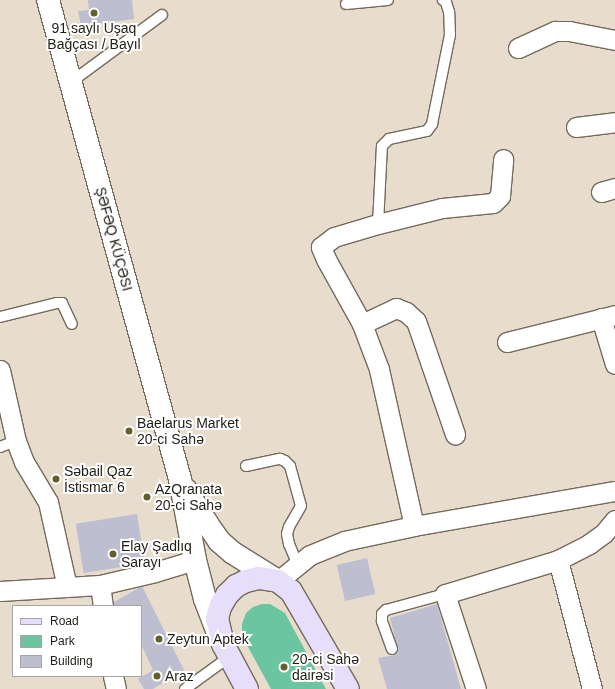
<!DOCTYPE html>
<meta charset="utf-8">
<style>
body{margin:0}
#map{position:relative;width:615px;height:689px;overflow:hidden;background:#e8ddcd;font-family:Arial,sans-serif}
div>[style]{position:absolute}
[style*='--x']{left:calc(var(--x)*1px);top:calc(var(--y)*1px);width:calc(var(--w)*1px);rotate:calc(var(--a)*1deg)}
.green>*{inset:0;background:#6bc5a0}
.building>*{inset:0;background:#bdbecf;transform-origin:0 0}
.roads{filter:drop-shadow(1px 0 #746a5c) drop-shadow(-1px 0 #746a5c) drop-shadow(0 1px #746a5c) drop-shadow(0 -1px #746a5c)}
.service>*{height:10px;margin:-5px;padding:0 5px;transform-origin:5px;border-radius:5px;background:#fff}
.minor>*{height:19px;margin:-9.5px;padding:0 9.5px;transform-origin:9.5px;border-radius:9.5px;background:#fff}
.tertiary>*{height:22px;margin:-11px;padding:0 11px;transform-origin:11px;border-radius:11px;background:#fff}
.secondary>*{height:22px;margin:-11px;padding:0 11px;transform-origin:11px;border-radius:11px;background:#e6defa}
.dots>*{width:11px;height:11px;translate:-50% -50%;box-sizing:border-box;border:2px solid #fff;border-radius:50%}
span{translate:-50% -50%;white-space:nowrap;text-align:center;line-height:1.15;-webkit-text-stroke:4px #fff;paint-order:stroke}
.poi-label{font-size:14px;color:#201d17}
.left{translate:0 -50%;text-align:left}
.street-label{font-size:14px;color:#201d17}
.legend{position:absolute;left:12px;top:605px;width:130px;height:72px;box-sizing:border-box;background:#fff;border:1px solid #a6a5a2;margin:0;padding:5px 7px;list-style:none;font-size:12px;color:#201d17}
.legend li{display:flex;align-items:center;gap:8px;height:20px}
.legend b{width:20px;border:1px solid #a6a5a2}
</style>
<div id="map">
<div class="green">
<div style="clip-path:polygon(262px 604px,270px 604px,285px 613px,326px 689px,271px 689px,242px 636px,242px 624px,246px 613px,253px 607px)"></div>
</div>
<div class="building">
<div style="clip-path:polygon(88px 0,132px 0,134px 19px,81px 26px,78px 11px,89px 10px)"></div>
<div style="left:137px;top:514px;width:50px;height:62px;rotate:81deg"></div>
<div style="left:367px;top:558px;width:37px;height:31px;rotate:77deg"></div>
<div style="clip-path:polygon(142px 586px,184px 670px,153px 689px,144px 689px,138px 679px,153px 670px,141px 644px,141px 606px,114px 606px,114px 602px)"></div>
<div style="clip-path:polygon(437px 604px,461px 689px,387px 689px,378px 658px,395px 655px,398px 653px,398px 650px,390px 618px)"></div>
</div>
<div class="roads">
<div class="service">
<div style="--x:346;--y:4;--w:42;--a:-5.4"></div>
<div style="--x:71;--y:82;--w:113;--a:-36.4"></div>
<div style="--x:378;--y:224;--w:78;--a:-87.1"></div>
<div style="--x:382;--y:146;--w:10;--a:-45"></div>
<div style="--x:389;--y:139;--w:39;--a:-12"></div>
<div style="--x:427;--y:131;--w:9;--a:-54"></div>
<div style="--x:432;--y:124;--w:91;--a:-78.6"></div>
<div style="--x:450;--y:35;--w:23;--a:-92"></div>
<div style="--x:449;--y:12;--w:10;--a:-107"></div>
<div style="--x:446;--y:2;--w:4;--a:-146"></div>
<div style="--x:0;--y:317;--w:59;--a:-13.8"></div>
<div style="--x:57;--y:303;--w:5;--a:0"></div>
<div style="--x:62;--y:303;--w:23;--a:65"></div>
<div style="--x:0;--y:447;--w:17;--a:-21"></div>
<div style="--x:246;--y:466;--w:35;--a:-12"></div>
<div style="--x:280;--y:459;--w:5;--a:22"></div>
<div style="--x:285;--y:461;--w:7;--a:45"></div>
<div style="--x:290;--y:466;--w:41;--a:74.6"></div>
<div style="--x:301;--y:506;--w:24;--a:120"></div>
<div style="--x:289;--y:527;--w:7;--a:106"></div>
<div style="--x:287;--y:534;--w:10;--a:79"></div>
<div style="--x:289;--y:544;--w:21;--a:67"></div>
<div style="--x:392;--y:649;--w:30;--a:-110"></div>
<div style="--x:382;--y:621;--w:7;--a:-90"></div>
<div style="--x:382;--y:614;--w:6;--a:-45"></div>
<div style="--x:386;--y:610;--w:61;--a:-15.2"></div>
<div style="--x:185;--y:689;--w:54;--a:-36"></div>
</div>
<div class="minor">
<div style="--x:518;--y:48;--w:41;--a:-24.7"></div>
<div style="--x:555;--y:31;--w:14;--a:0"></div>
<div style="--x:569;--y:31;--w:47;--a:11.1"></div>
<div style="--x:576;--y:127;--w:39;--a:-7"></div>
<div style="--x:601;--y:192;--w:15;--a:-16"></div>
<div style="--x:601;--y:318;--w:48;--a:73.1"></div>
<div style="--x:362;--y:324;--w:38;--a:-25"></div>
<div style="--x:396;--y:308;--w:11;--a:22"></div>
<div style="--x:406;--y:312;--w:13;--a:42"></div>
<div style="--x:416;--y:321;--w:120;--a:71"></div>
<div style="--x:507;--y:342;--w:111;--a:-14"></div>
<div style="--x:0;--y:370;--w:73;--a:77.3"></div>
<div style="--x:16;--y:441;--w:22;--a:69"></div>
<div style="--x:24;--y:462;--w:47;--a:59"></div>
<div style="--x:48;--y:502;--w:87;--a:77.4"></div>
<div style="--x:414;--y:526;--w:161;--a:-102.6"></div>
<div style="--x:379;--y:369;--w:48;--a:-110.7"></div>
<div style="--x:362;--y:324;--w:74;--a:-119"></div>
<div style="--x:326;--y:259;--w:13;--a:-113"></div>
<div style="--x:321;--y:247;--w:16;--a:-38"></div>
<div style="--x:334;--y:237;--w:46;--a:-16.5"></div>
<div style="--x:378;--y:224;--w:66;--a:-14"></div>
<div style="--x:442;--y:208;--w:51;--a:-5.6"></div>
<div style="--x:493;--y:203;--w:10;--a:-45"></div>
<div style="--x:500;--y:196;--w:37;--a:-85"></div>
<div style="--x:558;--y:560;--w:133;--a:75.2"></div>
<div style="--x:278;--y:581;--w:41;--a:-39.1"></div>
<div style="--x:310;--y:555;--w:37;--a:-22"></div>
<div style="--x:344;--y:541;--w:72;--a:-12.1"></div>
<div style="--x:414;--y:526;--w:204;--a:-9.9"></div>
<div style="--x:100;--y:585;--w:21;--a:82"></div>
<div style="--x:0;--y:591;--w:100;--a:-3.4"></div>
<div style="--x:100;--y:585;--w:57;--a:-13.3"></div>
<div style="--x:155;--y:572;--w:42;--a:-16.7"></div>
<div style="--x:113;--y:676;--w:13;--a:77"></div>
<div style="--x:476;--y:689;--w:100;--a:-108.1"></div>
<div style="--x:445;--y:594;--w:118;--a:-16.7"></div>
<div style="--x:558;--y:560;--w:35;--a:-27"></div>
<div style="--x:589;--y:544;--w:19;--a:-36"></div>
<div style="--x:604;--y:533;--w:17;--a:-50"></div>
</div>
<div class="tertiary">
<div style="--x:48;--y:0;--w:497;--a:74.6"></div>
<div style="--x:180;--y:479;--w:82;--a:79.5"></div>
<div style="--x:195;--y:560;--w:40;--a:75.6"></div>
<div style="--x:205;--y:599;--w:42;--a:69"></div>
<div style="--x:186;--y:490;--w:41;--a:57.8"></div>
<div style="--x:208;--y:525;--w:19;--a:55"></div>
<div style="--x:219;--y:541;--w:18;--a:41"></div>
<div style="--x:233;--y:553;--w:53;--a:31.9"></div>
</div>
<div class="secondary">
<div style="--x:247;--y:689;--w:51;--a:-118.1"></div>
<div style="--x:223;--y:644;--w:26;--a:-103"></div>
<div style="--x:217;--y:619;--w:12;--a:-76"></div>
<div style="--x:220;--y:607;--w:14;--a:-60"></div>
<div style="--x:227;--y:595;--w:13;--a:-45"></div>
<div style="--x:236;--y:586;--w:11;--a:-27"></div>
<div style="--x:246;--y:581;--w:13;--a:-13"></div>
<div style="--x:259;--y:578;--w:19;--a:9"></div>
<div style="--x:278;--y:581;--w:16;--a:38"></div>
<div style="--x:291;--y:591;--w:113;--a:59.8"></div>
</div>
</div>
<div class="dots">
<div style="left:94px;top:13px;background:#63602c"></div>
<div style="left:129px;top:431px;background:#63602c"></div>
<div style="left:56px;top:479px;background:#63602c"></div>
<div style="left:147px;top:497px;background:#63602c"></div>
<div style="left:113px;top:554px;background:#63602c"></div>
<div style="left:159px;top:639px;background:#63602c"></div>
<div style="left:284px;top:667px;background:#63602c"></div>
<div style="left:157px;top:676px;background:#63602c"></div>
</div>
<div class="poi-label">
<span style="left:94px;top:36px">91 saylı Uşaq<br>Bağçası / Bayıl</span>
<span class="left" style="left:137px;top:431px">Baelarus Market<br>20-ci Sahə</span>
<span class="left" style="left:64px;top:479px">Səbail Qaz<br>İstismar 6</span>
<span class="left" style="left:155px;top:497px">AzQranata<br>20-ci Sahə</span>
<span class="left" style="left:121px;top:554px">Elay Şadlıq<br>Sarayı</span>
<span class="left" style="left:167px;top:639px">Zeytun Aptek</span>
<span class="left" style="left:292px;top:667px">20-ci Sahə<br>dairəsi</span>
<span class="left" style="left:165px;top:676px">Araz</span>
</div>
<div class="street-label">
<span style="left:114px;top:239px;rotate:75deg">ŞƏFƏQ KÜÇƏSI</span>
</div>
<ul class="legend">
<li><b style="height:5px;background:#e6defa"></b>Road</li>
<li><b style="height:11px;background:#6bc5a0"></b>Park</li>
<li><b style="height:11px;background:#bdbecf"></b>Building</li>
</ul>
</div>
